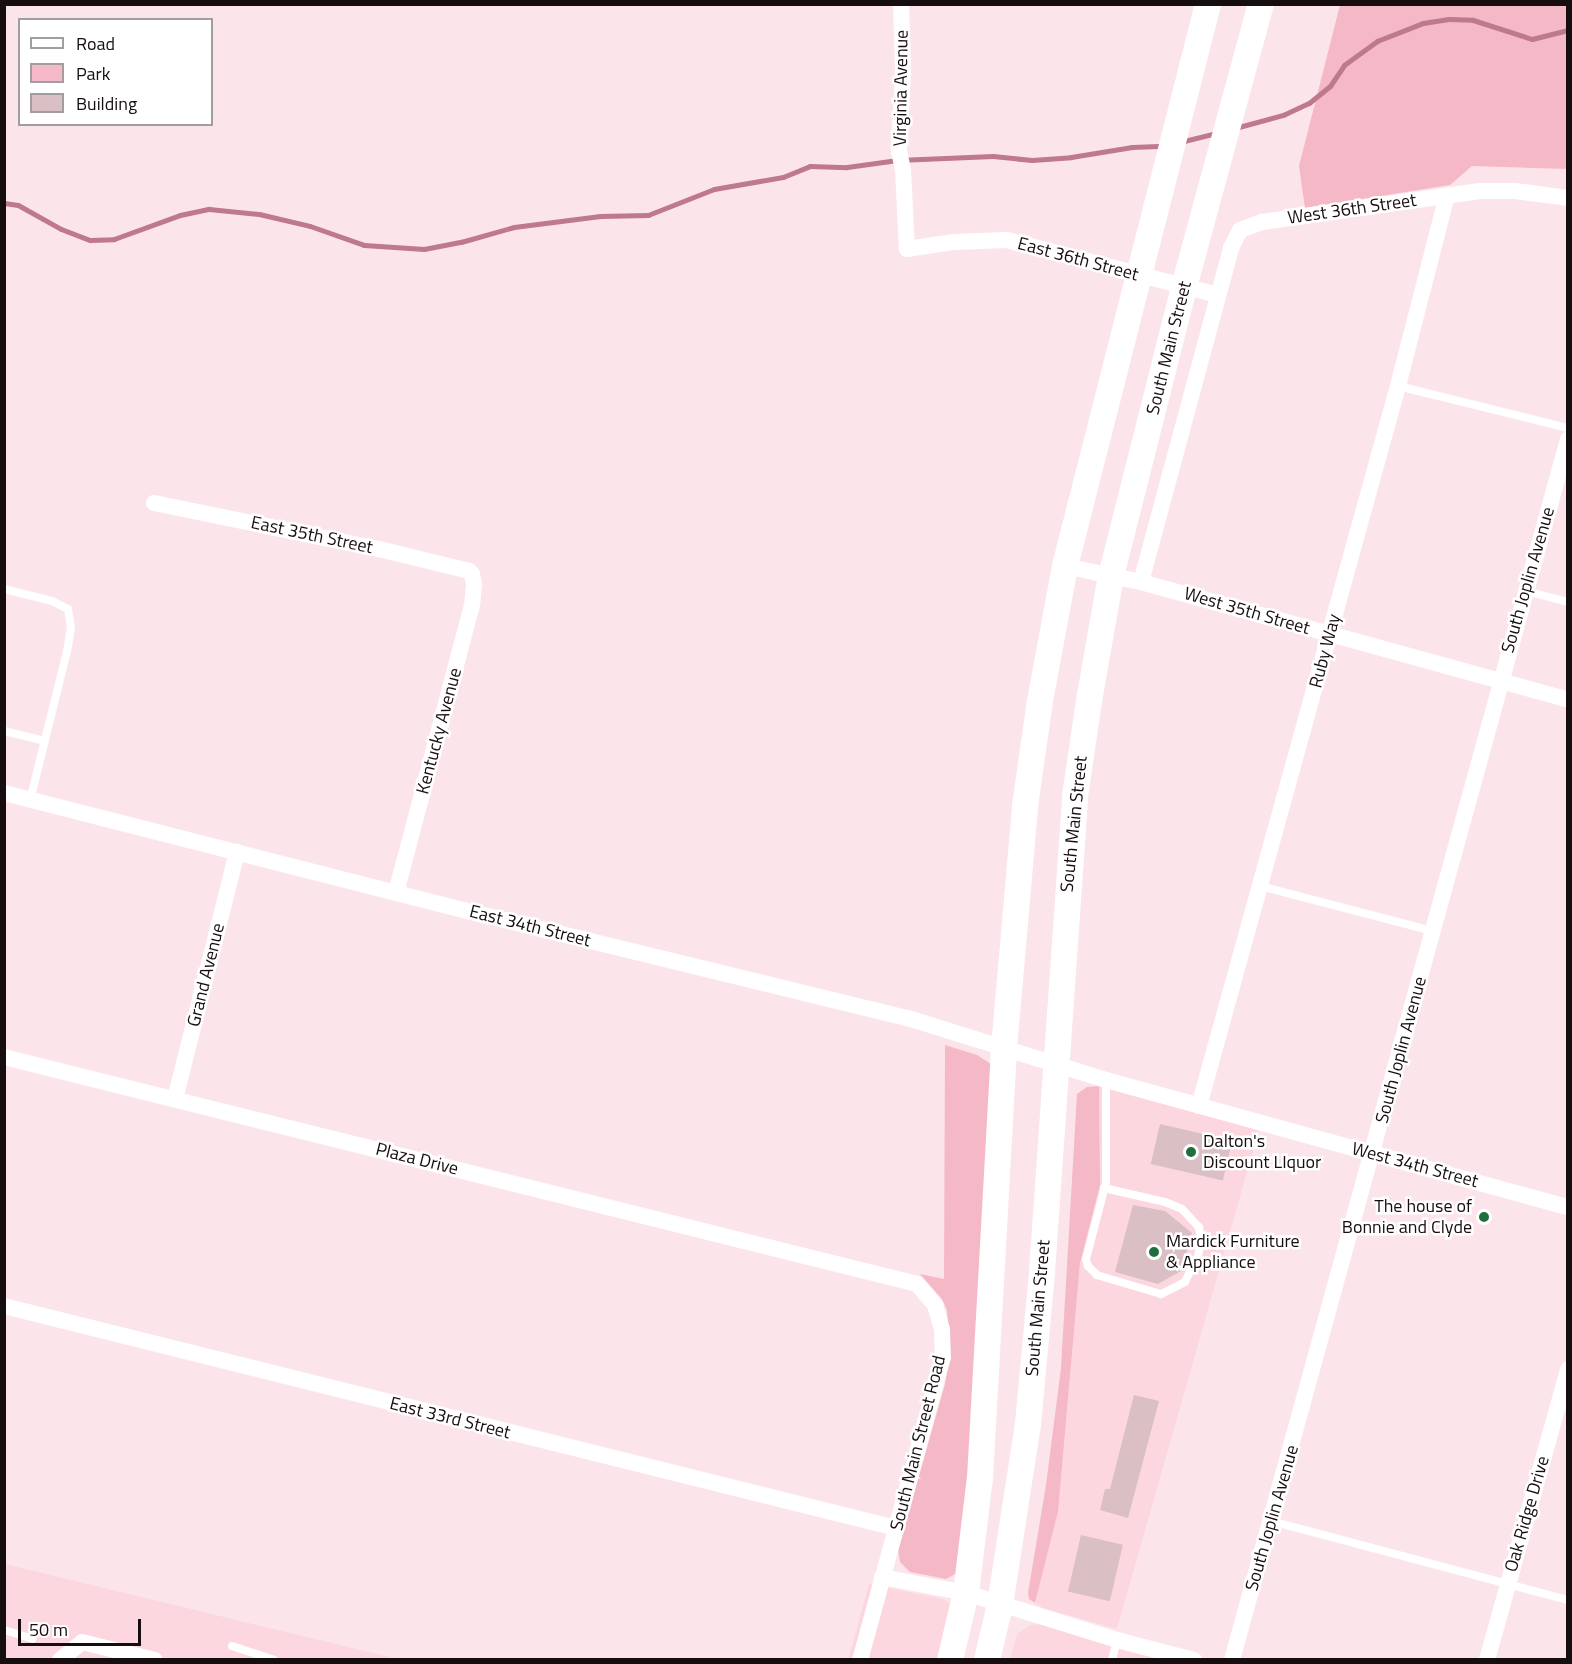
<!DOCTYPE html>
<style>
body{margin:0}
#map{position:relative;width:1572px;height:1664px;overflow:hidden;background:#fce5ea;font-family:"Titillium Web",sans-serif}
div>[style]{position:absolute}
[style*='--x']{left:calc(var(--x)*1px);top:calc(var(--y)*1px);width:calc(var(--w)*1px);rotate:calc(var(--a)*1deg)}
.built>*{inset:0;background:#fcd7e0}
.green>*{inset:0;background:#f5b8c7}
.stream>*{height:5px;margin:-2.5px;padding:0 2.5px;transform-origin:2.5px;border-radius:2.5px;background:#bf798c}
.building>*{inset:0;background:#dabfc5;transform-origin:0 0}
.lane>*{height:8px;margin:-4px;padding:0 4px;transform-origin:4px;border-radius:4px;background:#fff}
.street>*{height:16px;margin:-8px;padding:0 8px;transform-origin:8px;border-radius:8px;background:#fff}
.primary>*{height:26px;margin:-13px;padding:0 13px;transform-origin:13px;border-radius:13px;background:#fff}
.dots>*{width:16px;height:16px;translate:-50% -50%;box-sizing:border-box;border:3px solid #fff;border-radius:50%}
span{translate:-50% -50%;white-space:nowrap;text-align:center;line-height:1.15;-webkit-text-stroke:5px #fff;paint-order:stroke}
.street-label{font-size:18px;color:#160d0f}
.poi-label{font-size:18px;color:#160d0f}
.left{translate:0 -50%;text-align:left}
.right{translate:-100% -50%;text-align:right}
.frame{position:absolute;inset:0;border:6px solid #160d0f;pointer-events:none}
.legend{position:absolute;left:18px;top:18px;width:195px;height:108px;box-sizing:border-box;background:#fff;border:2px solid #a29e9f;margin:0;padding:8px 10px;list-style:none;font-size:18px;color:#160d0f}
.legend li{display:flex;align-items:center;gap:12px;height:30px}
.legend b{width:30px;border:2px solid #a29e9f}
.scale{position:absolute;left:18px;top:1619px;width:123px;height:27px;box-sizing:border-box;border:3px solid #160d0f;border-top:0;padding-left:8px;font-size:18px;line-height:21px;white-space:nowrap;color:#160d0f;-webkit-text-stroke:4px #fff;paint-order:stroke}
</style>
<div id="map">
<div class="built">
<div style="clip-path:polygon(1099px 1086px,1259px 1130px,1117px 1629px,1043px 1608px,1035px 1603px,1058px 1512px,1080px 1263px,1100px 1185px)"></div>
<div style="clip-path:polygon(5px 1564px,398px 1659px,5px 1659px)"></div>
<div style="clip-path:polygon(869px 1584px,943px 1599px,950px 1603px,955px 1610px,948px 1659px,848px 1660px)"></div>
<div style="clip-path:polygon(1041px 1624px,1173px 1660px,1010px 1660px,1017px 1634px,1030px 1625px)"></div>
</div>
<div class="green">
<div style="clip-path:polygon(1340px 5px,1567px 5px,1567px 169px,1472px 166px,1450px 185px,1305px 208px,1299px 166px)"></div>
<div style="clip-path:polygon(945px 1045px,977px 1055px,991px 1064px,975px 1449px,959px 1572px,946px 1579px,910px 1572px,900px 1562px,898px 1550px,945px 1384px,950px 1352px,947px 1310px,942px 1299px,920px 1274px,944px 1279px)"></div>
<div style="clip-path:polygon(1099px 1086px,1100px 1185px,1080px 1263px,1058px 1512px,1035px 1603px,1029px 1599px,1028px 1593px,1046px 1485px,1061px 1368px,1077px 1094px,1087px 1087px)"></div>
</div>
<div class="stream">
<div style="--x:1235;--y:128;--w:50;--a:-15.2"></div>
<div style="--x:1283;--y:115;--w:29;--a:-25"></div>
<div style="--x:1309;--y:103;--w:27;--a:-39"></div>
<div style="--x:1330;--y:86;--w:25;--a:-56"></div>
<div style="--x:1344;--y:65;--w:41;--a:-36"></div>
<div style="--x:1377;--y:41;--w:49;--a:-21.4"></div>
<div style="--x:1423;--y:23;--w:26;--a:-9"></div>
<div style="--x:1449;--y:19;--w:24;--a:2"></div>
<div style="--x:1473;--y:20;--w:62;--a:17.9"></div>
<div style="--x:1532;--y:39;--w:37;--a:-14"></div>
<div style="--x:1180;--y:142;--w:38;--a:-14"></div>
<div style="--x:4;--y:203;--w:14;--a:8"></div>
<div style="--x:18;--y:205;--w:49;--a:29.2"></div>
<div style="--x:61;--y:229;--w:31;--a:21"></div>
<div style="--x:90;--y:240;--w:24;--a:-2"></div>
<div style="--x:114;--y:239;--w:70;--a:-20"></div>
<div style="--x:180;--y:215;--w:30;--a:-12"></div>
<div style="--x:209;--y:209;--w:50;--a:5.7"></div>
<div style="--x:259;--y:214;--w:52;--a:13.2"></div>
<div style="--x:310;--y:226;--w:57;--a:19.4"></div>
<div style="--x:364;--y:245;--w:60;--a:3.8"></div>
<div style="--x:424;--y:249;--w:38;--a:-11"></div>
<div style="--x:461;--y:242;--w:55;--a:-15.8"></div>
<div style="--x:514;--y:227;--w:87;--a:-7.3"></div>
<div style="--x:600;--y:216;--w:48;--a:-1.2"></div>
<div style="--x:648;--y:215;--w:71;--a:-21.5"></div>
<div style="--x:714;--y:189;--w:70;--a:-9.9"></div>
<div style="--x:783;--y:177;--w:29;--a:-22"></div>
<div style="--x:810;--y:166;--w:37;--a:2"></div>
<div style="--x:847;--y:167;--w:51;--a:-7.8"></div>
<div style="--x:898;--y:160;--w:95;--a:-2.4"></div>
<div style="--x:993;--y:156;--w:39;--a:6"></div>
<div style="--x:1032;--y:160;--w:39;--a:-4"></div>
<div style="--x:1071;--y:157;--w:62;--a:-9.3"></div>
<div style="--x:1132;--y:147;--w:33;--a:-2"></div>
</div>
<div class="building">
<div style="left:1160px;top:1124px;width:74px;height:41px;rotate:13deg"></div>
<div style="clip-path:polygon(1133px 1205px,1165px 1211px,1192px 1233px,1181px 1271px,1158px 1284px,1115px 1272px)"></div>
<div style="clip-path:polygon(1134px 1395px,1159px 1401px,1128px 1518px,1100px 1510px,1105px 1489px,1110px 1489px)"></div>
<div style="left:1081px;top:1535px;width:43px;height:58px;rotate:13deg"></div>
</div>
<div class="lane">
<div style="--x:1398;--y:386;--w:175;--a:13.9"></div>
<div style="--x:4;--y:589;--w:49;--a:14"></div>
<div style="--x:52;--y:601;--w:18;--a:27"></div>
<div style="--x:68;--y:609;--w:18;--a:81"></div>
<div style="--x:71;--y:627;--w:24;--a:99"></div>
<div style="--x:67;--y:651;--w:154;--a:103.9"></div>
<div style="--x:1526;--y:591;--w:43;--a:14.7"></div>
<div style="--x:4;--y:731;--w:42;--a:13.7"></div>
<div style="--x:1260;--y:886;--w:179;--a:14.6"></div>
<div style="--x:1104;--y:1188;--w:63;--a:12.9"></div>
<div style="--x:1165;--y:1202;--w:18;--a:22"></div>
<div style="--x:1182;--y:1209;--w:25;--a:47"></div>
<div style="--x:1199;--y:1227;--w:14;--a:82"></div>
<div style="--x:1201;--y:1241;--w:15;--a:101"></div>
<div style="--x:1198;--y:1256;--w:29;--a:117"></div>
<div style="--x:1185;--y:1282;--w:27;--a:153"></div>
<div style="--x:1161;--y:1294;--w:67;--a:-163.5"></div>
<div style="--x:1097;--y:1275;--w:13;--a:-135"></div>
<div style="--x:1088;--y:1266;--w:7;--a:-106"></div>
<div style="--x:1086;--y:1259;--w:80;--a:-75.4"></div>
<div style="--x:1106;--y:1182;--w:102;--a:-90"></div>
<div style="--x:1271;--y:1521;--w:307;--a:14.9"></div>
<div style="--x:4;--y:1630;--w:30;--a:17"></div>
<div style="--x:232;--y:1646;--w:44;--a:18.4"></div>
<div style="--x:1112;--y:1660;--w:21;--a:-76"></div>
</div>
<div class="street">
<div style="--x:901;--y:4;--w:67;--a:88.3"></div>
<div style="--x:903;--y:71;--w:80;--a:92.9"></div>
<div style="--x:899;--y:151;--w:19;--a:78"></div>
<div style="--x:903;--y:170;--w:79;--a:87.1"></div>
<div style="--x:907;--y:249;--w:48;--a:-8.5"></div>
<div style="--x:954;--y:242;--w:53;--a:-2.2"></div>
<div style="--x:1007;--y:240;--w:218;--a:14.6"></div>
<div style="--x:154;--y:503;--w:230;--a:11.6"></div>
<div style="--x:379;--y:549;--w:93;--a:13.7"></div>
<div style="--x:469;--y:571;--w:4;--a:45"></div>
<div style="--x:472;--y:574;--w:10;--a:79"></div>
<div style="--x:474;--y:584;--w:21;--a:95"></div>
<div style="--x:472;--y:605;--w:297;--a:104.8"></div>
<div style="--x:1065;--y:566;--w:78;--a:11.9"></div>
<div style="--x:1141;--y:582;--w:443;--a:15.4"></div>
<div style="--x:1141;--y:582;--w:346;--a:-74.9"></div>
<div style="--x:1231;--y:248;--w:20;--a:-63"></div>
<div style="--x:1240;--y:230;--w:23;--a:-20"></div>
<div style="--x:1262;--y:222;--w:220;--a:-8.1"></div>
<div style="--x:1480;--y:191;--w:35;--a:0"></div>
<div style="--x:1515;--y:191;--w:53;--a:7.5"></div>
<div style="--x:4;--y:793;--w:499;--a:14.3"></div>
<div style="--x:488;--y:916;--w:432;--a:13.7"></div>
<div style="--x:908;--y:1018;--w:207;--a:17.4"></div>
<div style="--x:1106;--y:1080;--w:479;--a:15.4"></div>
<div style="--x:4;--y:1057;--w:941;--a:13.96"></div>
<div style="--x:917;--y:1284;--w:28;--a:49"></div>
<div style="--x:935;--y:1305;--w:26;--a:74"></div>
<div style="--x:942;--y:1330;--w:27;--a:88"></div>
<div style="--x:943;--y:1357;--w:314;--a:105.3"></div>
<div style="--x:175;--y:1099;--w:255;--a:-75.9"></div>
<div style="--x:1199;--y:1106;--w:747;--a:-74.55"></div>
<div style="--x:1398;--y:386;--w:197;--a:-75.6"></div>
<div style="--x:4;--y:1306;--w:919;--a:13.98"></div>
<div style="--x:882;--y:1577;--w:86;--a:10.8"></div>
<div style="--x:966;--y:1593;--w:158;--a:17.3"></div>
<div style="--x:1117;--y:1640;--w:80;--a:14.6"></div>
<div style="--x:60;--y:1660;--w:28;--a:-39"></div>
<div style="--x:82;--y:1642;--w:75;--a:13.9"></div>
<div style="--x:1232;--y:1660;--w:1266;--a:-74.61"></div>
<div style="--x:1487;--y:1660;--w:302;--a:-74.4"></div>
</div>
<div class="primary">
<div style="--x:950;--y:1660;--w:69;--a:-76.6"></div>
<div style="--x:966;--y:1593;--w:116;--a:-83.1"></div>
<div style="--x:980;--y:1478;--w:431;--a:-86.8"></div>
<div style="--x:1004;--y:1048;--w:243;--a:-85"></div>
<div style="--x:1025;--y:806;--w:106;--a:-81.9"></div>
<div style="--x:1040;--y:701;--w:137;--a:-79.5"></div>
<div style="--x:1065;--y:566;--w:580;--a:-75.72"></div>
<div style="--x:987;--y:1660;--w:57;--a:-76.7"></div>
<div style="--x:1000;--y:1605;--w:183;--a:-81.2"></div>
<div style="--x:1028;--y:1424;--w:153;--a:-84.7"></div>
<div style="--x:1042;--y:1272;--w:477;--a:-86"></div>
<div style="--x:1075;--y:796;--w:102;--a:-81.6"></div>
<div style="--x:1090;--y:695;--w:121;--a:-80"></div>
<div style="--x:1111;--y:576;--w:298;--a:-75.8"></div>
<div style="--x:1184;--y:287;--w:293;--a:-74.8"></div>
</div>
<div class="dots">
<div style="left:1191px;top:1152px;background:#206e3d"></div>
<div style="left:1484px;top:1217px;background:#206e3d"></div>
<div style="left:1154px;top:1252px;background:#206e3d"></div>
</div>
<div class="street-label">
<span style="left:901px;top:88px;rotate:-89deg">Virginia Avenue</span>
<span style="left:1352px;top:209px;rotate:-8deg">West 36th Street</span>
<span style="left:1078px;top:259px;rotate:15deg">East 36th Street</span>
<span style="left:1169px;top:348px;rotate:-76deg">South Main Street</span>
<span style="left:312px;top:535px;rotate:12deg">East 35th Street</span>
<span style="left:1528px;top:580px;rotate:-74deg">South Joplin Avenue</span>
<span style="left:1247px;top:611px;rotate:16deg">West 35th Street</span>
<span style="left:1325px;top:651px;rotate:-75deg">Ruby Way</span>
<span style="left:439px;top:731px;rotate:-75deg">Kentucky Avenue</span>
<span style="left:1074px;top:824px;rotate:-84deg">South Main Street</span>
<span style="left:530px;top:926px;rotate:14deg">East 34th Street</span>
<span style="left:206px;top:975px;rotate:-76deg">Grand Avenue</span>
<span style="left:1401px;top:1050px;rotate:-75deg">South Joplin Avenue</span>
<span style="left:417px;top:1159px;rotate:14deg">Plaza Drive</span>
<span style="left:1415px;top:1165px;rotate:15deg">West 34th Street</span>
<span style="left:1038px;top:1308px;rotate:-85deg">South Main Street</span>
<span style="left:450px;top:1418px;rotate:14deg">East 33rd Street</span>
<span style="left:918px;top:1443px;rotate:-76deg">South Main Street Road</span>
<span style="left:1527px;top:1514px;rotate:-74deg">Oak Ridge Drive</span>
<span style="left:1272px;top:1518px;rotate:-74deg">South Joplin Avenue</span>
</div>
<div class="poi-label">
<span class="left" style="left:1203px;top:1152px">Dalton's<br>Discount LIquor</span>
<span class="right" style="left:1472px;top:1217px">The house of<br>Bonnie and Clyde</span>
<span class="left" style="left:1166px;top:1252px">Mardick Furniture<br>&amp; Appliance</span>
</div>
<div class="frame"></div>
<ul class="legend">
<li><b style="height:8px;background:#fff"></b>Road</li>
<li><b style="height:16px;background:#f5b8c7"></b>Park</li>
<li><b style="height:16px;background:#dabfc5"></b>Building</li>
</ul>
<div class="scale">50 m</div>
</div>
